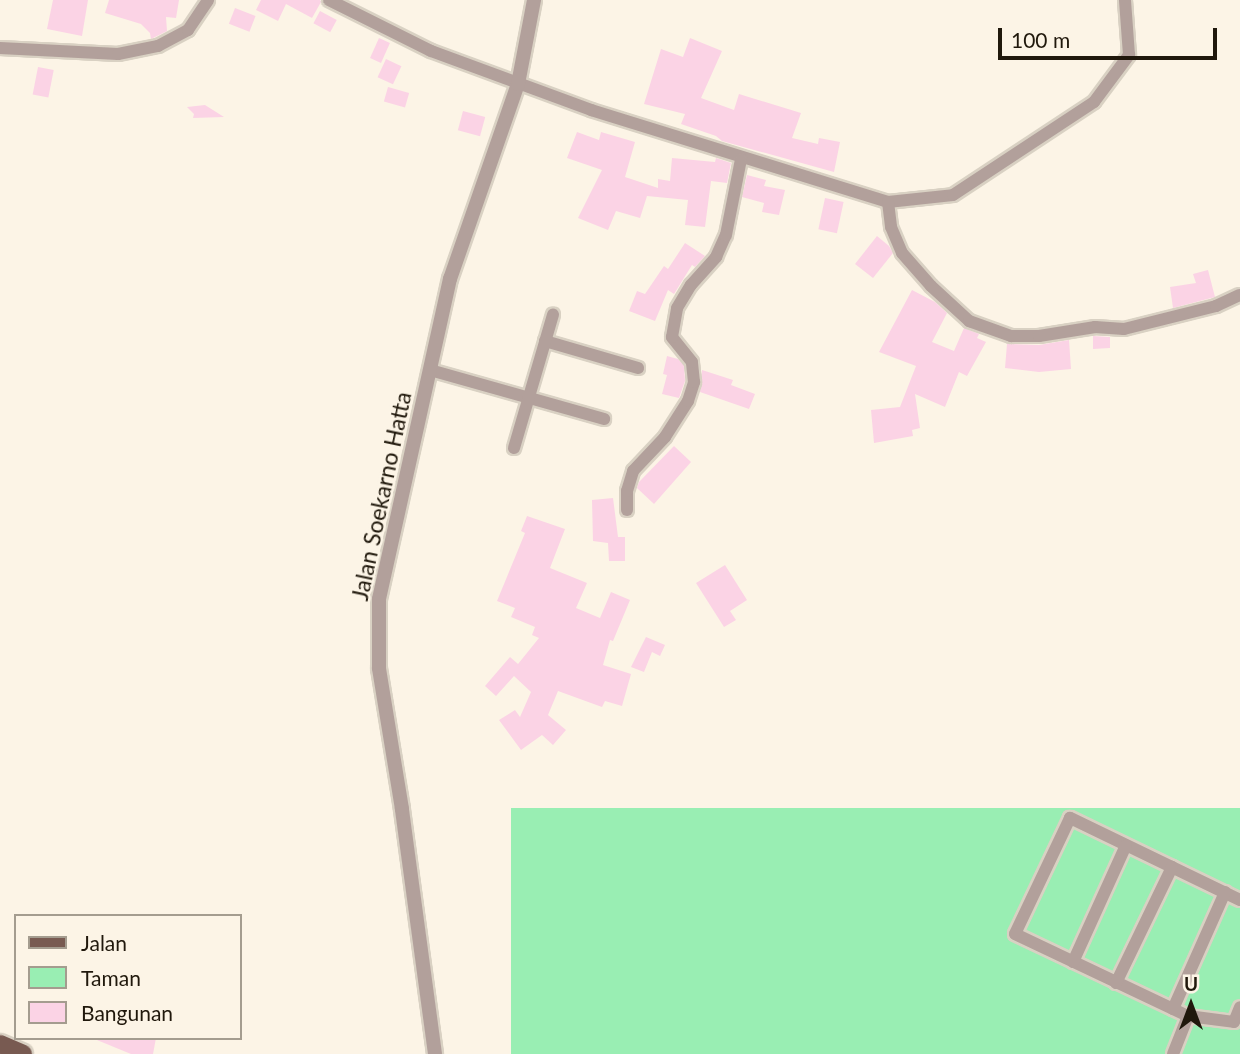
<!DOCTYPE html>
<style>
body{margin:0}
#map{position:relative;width:1240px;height:1054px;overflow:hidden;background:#fcf4e6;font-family:Lato,sans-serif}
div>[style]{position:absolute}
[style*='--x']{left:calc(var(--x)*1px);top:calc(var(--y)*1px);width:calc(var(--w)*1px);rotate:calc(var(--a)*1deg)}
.green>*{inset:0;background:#99eeb3;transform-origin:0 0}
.building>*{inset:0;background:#fbd3e5;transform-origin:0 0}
.roads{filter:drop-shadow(2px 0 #d9d1c3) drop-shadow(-2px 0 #d9d1c3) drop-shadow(0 2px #d9d1c3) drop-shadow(0 -2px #d9d1c3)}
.minor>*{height:12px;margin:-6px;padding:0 6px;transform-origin:6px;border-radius:6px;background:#b2a09b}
.tertiary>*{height:14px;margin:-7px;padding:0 7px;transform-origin:7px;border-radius:7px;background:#b2a09b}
.primary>*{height:18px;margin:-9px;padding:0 9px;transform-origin:9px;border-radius:9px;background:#785a51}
span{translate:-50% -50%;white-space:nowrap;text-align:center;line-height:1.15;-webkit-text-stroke:5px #fcf4e6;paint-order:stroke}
.street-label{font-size:23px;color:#20180c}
.legend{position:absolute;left:14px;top:914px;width:228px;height:126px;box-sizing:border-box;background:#fcf4e6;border:2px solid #a49c8f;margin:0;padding:9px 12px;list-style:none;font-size:21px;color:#20180c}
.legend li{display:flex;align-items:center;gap:14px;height:35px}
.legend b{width:35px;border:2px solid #a49c8f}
.north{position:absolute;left:1156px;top:970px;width:70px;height:70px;-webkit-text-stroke:5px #fcf4e6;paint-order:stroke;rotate:0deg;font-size:19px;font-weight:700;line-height:28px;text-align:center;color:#20180c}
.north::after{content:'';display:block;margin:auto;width:24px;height:32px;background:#20180c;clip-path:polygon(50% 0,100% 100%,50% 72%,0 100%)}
.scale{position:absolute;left:998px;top:28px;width:219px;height:32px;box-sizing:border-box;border:4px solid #20180c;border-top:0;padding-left:9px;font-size:21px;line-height:24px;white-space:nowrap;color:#20180c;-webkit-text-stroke:5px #fcf4e6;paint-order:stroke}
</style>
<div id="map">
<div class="green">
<div style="left:1240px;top:808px;width:246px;height:729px;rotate:90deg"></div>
</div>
<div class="building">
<div style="clip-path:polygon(53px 0,88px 0,82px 36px,47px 29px)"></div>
<div style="clip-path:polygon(109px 0,179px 0,176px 18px,166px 17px,167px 31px,151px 39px,150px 33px,141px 24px,105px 13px)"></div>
<div style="clip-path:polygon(261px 0,320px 0,321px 2px,312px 18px,286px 4px,278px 21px,256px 10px)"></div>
<div style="left:235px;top:8px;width:22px;height:17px;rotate:21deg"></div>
<div style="left:320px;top:11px;width:19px;height:14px;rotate:28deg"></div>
<div style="left:379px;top:38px;width:12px;height:22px;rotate:24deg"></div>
<div style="clip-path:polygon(690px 38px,722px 51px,701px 98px,734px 110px,739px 94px,801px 113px,792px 138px,818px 144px,819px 138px,840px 142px,834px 172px,722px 141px,716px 136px,681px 124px,685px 114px,644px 104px,661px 49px,683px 57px)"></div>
<div style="left:386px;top:59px;width:17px;height:20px;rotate:25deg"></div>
<div style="left:38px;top:67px;width:16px;height:28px;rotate:11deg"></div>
<div style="left:388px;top:87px;width:22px;height:15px;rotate:16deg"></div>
<div style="clip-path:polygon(205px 105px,224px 117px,193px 118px,194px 114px,187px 107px)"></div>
<div style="left:463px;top:111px;width:23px;height:20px;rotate:15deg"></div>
<div style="clip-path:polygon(577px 132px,599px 140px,601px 132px,635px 142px,625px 177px,658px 188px,658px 179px,670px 181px,672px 158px,715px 162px,716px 158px,731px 163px,727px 183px,711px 181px,705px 227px,685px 225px,688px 200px,647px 196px,640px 218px,616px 211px,608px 230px,578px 218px,602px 170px,567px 158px)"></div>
<div style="clip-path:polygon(747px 175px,766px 180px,764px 186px,785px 190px,779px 215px,762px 212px,764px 203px,742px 197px)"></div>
<div style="left:825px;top:198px;width:19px;height:32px;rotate:12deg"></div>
<div style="clip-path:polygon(877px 236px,889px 246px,893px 253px,873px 278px,855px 264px)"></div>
<div style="clip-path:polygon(685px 243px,705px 256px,695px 267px,692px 265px,674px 294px,668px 290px,655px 321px,629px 311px,637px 291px,645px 294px,664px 266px,668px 269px)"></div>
<div style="clip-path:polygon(1208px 270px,1215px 297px,1173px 308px,1170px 287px,1196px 283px,1193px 274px)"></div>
<div style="clip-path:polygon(912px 290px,935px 302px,947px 313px,932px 342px,954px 351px,964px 328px,979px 334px,977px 338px,986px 342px,967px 376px,959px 372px,945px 407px,915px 394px,920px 428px,912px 430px,913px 436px,874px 443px,871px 410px,900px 407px,916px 366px,879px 352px)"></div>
<div style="clip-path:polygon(1093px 336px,1110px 337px,1110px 348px,1093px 349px)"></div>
<div style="clip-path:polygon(1069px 340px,1071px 369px,1039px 372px,1005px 368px,1007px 344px,1039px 345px)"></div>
<div style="clip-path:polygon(667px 356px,678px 359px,684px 365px,685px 381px,679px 398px,662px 394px,667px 375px,663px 374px)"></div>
<div style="clip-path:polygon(702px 370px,733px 380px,731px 385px,755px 394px,749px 409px,700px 392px)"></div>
<div style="clip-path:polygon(674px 446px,691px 462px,654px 504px,637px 488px,639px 482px)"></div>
<div style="clip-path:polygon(613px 498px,618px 537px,625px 537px,625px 561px,609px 561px,608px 543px,593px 541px,592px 500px)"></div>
<div style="clip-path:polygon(527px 516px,565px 529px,550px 568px,587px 583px,576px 608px,600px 618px,611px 592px,630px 600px,613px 641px,610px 640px,603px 665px,631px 674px,622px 706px,605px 701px,602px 707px,558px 691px,548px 715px,566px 730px,553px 745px,542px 735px,521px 750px,499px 720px,515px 710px,520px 717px,531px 692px,514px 676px,496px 696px,485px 686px,510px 657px,518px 664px,539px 638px,532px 635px,535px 627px,511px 617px,515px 608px,497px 601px,525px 533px,521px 531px)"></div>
<div style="clip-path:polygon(725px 565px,747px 600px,730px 611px,736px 620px,724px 627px,696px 583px)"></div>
<div style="clip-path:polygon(646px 637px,665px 645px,660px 656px,652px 652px,644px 672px,631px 667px)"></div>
<div style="clip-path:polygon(92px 1038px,156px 1038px,153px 1054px,131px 1054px)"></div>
</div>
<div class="roads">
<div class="minor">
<div style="--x:329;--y:0;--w:114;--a:26.6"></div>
<div style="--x:431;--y:51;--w:171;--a:20.2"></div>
<div style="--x:591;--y:110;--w:311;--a:17.2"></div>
<div style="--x:888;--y:202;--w:65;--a:-6.1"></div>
<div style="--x:953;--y:195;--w:169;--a:-33.4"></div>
<div style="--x:1094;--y:102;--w:59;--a:-53.3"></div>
<div style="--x:1129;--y:55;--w:55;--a:-94.2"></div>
<div style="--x:0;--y:48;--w:118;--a:2.9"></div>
<div style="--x:118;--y:54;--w:41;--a:-11.3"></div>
<div style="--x:158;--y:46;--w:34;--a:-28"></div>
<div style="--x:188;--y:30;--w:36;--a:-56"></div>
<div style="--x:888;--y:202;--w:25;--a:83"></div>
<div style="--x:891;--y:227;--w:28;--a:67"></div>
<div style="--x:902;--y:253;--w:44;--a:48.7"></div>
<div style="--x:931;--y:286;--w:52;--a:42.6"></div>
<div style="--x:969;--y:321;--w:45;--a:19.7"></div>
<div style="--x:1011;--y:336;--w:28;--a:0"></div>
<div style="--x:1039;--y:336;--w:57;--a:-9.1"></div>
<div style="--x:1095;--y:327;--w:29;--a:4"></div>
<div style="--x:1124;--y:329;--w:95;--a:-14"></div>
<div style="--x:1216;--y:306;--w:26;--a:-25"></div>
<div style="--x:545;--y:341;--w:97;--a:16.2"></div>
<div style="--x:430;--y:370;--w:181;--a:15.7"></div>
<div style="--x:514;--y:448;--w:139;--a:-73.7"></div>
<div style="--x:627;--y:510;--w:19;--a:-90"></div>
<div style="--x:627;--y:491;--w:21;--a:-73"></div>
<div style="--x:633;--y:471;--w:47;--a:-46.7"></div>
<div style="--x:665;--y:437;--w:43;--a:-57.4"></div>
<div style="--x:688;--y:401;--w:20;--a:-72"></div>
<div style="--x:694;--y:382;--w:20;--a:-96"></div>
<div style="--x:692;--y:362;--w:32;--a:-129"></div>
<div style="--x:672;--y:337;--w:29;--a:-80"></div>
<div style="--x:677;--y:308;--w:27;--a:-59"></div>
<div style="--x:691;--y:285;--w:38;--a:-48"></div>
<div style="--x:716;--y:257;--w:24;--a:-66"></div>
<div style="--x:726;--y:235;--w:77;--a:-78.8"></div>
<div style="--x:1240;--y:900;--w:189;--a:-154.2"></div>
<div style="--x:1070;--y:818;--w:128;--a:115.4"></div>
<div style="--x:1015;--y:934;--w:191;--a:25.4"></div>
<div style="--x:1188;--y:1016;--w:46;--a:7.4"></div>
<div style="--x:1234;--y:1022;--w:16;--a:-68"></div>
<div style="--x:1073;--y:962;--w:128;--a:-65.6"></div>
<div style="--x:1116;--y:983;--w:129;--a:-64.2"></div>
<div style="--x:1173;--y:1009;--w:128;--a:-66"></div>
<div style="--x:1173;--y:1054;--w:41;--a:-68.5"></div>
</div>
<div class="tertiary">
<div style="--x:435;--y:1054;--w:247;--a:-97.7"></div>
<div style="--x:402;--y:809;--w:143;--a:-99.3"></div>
<div style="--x:379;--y:668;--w:69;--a:-90"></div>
<div style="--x:379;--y:599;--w:328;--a:-77.5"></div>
<div style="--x:450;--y:279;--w:207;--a:-70.8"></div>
<div style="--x:518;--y:84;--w:86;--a:-79.2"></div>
</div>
<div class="primary">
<div style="--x:0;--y:1044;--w:25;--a:23"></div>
</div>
</div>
<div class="street-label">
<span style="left:381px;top:496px;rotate:-78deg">Jalan Soekarno Hatta</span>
</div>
<ul class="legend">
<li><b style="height:9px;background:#785a51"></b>Jalan</li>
<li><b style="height:19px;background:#99eeb3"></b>Taman</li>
<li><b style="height:19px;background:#fbd3e5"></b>Bangunan</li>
</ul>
<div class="north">U</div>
<div class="scale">100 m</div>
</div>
